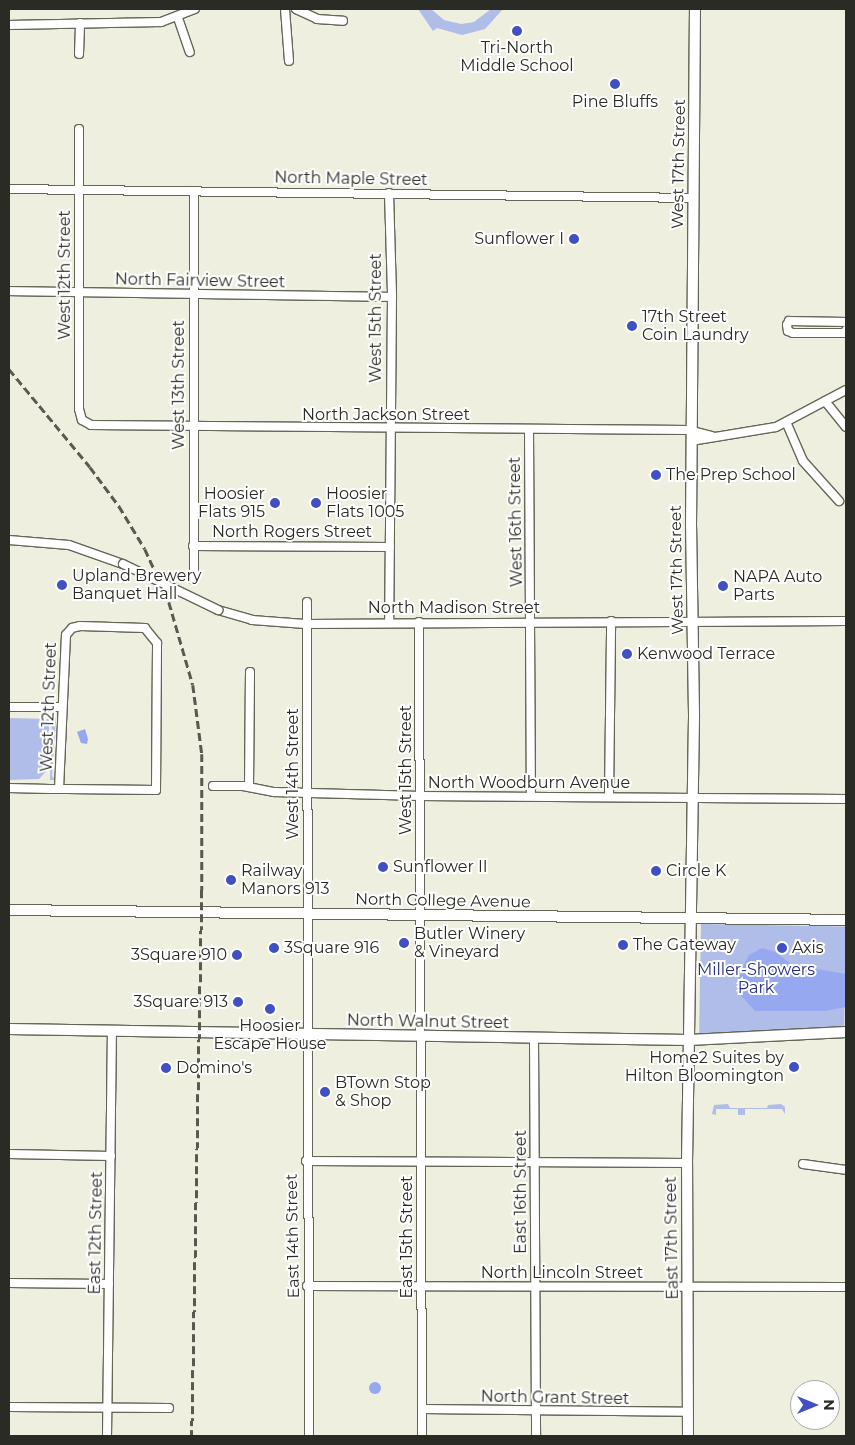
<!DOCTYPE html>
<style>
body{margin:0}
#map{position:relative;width:855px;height:1445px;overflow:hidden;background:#eeefde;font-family:Montserrat,sans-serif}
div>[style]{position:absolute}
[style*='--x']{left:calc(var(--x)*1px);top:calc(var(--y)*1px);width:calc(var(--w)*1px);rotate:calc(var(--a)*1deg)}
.green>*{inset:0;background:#b0bde9;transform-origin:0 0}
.water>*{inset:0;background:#96a9f0}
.round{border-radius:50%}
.roads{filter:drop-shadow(1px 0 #656658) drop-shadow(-1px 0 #656658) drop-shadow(0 1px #656658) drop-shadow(0 -1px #656658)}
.minor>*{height:8px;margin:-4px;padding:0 4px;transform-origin:4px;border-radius:4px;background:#fff}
.major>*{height:10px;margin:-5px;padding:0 5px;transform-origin:5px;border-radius:5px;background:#fff}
.rail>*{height:2.5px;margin-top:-1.25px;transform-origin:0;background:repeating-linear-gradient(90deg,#585950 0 8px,transparent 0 12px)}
.bridges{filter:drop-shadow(1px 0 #656658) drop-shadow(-1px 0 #656658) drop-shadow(0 1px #656658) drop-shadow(0 -1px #656658)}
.minor-bridge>*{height:8px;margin:-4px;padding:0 4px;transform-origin:4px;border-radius:4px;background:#fff}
.dots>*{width:14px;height:14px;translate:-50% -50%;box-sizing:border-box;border:2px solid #fff;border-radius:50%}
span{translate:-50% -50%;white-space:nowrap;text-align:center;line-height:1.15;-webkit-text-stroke:4px #fff;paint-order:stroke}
.poi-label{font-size:16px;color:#2a2b24}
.right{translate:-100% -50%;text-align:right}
.left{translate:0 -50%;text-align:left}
.street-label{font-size:16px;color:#2a2b24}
.park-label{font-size:16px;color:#252e7e}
.frame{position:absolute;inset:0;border:10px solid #2a2b24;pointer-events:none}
.north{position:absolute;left:790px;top:1380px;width:50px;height:50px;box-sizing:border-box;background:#fff;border:1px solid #aaaaa7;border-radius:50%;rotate:90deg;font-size:14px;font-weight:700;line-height:20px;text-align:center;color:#2a2b24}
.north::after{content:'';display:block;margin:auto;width:18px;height:22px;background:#404fc2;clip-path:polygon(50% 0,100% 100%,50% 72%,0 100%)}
</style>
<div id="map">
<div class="green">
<div style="clip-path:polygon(418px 9px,431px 9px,444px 20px,461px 24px,474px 22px,491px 9px,503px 9px,485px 29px,462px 35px,437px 28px,433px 31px)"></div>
<div style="clip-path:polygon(52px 714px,56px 719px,52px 776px,55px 780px,50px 780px)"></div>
<div style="clip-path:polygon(9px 718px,49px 719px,49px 768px,39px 779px,9px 780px)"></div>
<div style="left:701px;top:924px;width:145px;height:112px;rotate:1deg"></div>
<div style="clip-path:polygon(728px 1104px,730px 1108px,767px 1108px,768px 1105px,781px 1104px,785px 1107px,785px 1114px,782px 1109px,745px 1109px,745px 1115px,738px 1115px,738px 1109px,716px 1109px,716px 1115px,712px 1114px,714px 1105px)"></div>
</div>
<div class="water">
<div style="clip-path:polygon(85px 729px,88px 739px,87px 744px,81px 743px,77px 732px)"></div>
<div style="clip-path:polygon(762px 948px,776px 952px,792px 965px,846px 974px,846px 1007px,825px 1011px,755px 1011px,737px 991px,739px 974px,749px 955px)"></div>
<div class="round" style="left:369px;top:1382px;width:12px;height:12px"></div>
</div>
<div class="roads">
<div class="minor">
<div style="--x:285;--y:9;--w:52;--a:85.6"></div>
<div style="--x:296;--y:9;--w:23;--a:25"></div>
<div style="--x:317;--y:19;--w:26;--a:4"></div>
<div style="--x:178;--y:18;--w:36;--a:71"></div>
<div style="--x:9;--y:25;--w:152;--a:-1.1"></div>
<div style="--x:161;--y:22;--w:36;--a:-21"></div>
<div style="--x:79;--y:54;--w:31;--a:-88"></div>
<div style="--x:79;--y:129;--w:280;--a:90"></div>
<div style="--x:79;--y:409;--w:11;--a:75"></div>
<div style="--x:82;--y:420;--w:10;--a:29"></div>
<div style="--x:91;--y:425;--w:597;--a:0.48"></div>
<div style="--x:688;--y:430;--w:25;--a:14"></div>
<div style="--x:9;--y:189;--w:684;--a:0.75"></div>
<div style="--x:194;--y:191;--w:389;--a:90"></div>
<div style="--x:389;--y:193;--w:104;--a:88.3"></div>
<div style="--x:392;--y:297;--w:325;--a:90.5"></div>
<div style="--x:9;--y:291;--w:383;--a:0.9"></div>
<div style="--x:846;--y:322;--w:57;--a:-179"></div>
<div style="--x:789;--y:321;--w:4;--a:117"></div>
<div style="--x:787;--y:325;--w:6;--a:81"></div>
<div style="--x:788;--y:331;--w:5;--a:22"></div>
<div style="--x:793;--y:333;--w:52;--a:0"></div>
<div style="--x:845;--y:333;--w:3;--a:-72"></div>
<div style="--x:825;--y:401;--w:33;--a:51"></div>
<div style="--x:787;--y:424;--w:40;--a:66.6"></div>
<div style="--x:803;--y:461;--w:54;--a:48"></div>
<div style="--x:529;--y:429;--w:367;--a:89.7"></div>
<div style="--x:691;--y:441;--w:86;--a:-9.4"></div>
<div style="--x:776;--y:427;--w:79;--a:-27.9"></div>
<div style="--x:9;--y:540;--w:60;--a:4.8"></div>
<div style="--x:69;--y:545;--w:57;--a:19.4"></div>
<div style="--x:193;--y:546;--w:197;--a:0.3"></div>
<div style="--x:307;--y:602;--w:834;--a:89.86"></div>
<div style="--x:218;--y:610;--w:35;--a:16"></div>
<div style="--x:252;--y:620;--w:53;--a:4.3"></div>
<div style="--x:305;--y:624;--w:541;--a:-0.32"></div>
<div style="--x:419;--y:622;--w:814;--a:89.79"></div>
<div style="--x:9;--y:707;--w:52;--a:0"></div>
<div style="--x:213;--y:786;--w:30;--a:0"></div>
<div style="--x:243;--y:786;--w:32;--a:11"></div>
<div style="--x:274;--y:792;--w:147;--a:1.6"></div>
<div style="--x:421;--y:796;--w:425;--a:0.4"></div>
<div style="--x:249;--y:787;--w:115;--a:-89.5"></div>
<div style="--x:9;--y:788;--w:41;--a:1.4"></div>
<div style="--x:50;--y:789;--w:17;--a:0"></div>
<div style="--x:67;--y:789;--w:89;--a:0.6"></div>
<div style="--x:156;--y:790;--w:147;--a:-89.6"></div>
<div style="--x:157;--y:643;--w:19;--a:-129"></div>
<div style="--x:145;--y:628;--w:65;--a:-178.2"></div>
<div style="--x:80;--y:626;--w:8;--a:166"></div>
<div style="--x:72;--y:628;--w:9;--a:131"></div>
<div style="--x:66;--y:635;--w:154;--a:92.6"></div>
<div style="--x:609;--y:797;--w:176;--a:-89.3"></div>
<div style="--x:534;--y:1038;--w:398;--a:89.7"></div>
<div style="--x:9;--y:1154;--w:102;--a:1.1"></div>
<div style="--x:306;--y:1161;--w:381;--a:0.3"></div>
<div style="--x:803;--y:1164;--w:43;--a:7.9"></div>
<div style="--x:9;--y:1283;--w:100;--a:0.6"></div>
<div style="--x:307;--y:1286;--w:539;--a:0.11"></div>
<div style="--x:9;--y:1407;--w:160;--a:0.4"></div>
<div style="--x:422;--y:1409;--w:266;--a:0.6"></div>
<div style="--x:107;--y:1436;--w:406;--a:-89.3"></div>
</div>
<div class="major">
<div style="--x:9;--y:910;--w:837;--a:0.68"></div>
<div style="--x:9;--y:1029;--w:680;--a:0.93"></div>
<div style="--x:689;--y:1040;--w:157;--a:-2.9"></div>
<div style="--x:688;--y:1436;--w:273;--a:-90.2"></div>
<div style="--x:687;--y:1163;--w:449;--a:-89.1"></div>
<div style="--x:694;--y:714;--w:188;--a:-90.9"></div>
<div style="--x:691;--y:526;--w:517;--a:-89.56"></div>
</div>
</div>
<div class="rail">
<div style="--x:9;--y:369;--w:127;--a:50.4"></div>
<div style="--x:90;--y:467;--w:49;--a:53.4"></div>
<div style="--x:119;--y:506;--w:50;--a:58.8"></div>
<div style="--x:145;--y:549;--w:58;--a:65.6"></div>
<div style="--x:169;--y:602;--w:86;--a:73.9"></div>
<div style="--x:193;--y:685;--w:70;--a:82.6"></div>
<div style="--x:202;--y:754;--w:136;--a:90"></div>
<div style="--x:202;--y:890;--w:546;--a:91.05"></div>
</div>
<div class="bridges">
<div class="minor-bridge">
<div style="--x:123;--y:564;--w:106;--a:25.8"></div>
</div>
</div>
<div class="dots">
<div style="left:517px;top:31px;background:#404fc2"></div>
<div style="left:615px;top:84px;background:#404fc2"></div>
<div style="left:574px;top:239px;background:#404fc2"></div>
<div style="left:632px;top:326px;background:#404fc2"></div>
<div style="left:656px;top:475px;background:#404fc2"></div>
<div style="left:275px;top:503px;background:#404fc2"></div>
<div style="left:316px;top:503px;background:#404fc2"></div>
<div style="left:62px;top:585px;background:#404fc2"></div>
<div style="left:723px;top:586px;background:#404fc2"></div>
<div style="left:627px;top:654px;background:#404fc2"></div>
<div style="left:383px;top:867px;background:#404fc2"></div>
<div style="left:656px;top:871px;background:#404fc2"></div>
<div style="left:231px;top:880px;background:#404fc2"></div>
<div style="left:404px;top:943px;background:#404fc2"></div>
<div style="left:623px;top:945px;background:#404fc2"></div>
<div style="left:274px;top:948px;background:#404fc2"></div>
<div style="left:782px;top:948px;background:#404fc2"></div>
<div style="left:237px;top:955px;background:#404fc2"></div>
<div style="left:238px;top:1002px;background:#404fc2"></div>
<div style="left:270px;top:1009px;background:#404fc2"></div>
<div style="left:794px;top:1067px;background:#404fc2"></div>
<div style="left:166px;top:1068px;background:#404fc2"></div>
<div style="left:325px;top:1092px;background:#404fc2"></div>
</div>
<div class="poi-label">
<span style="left:517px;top:57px">Tri-North<br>Middle School</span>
<span style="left:615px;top:102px">Pine Bluffs</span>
<span class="right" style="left:564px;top:239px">Sunflower I</span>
<span class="left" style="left:642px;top:326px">17th Street<br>Coin Laundry</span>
<span class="left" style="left:666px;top:475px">The Prep School</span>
<span class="right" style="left:265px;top:503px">Hoosier<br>Flats 915</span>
<span class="left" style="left:326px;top:503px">Hoosier<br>Flats 1005</span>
<span class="left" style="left:72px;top:585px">Upland Brewery<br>Banquet Hall</span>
<span class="left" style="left:733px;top:586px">NAPA Auto<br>Parts</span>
<span class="left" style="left:637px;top:654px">Kenwood Terrace</span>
<span class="left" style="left:393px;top:867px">Sunflower II</span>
<span class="left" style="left:241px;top:880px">Railway<br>Manors 913</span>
<span class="left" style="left:666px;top:871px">Circle K</span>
<span class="left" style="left:414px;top:943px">Butler Winery<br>&amp; Vineyard</span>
<span class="left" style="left:633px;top:945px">The Gateway</span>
<span class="left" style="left:284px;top:948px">3Square 916</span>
<span class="left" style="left:792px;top:948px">Axis</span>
<span class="right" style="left:227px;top:955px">3Square 910</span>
<span class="right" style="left:228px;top:1002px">3Square 913</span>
<span style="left:270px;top:1035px">Hoosier<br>Escape House</span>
<span class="right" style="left:784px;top:1067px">Home2 Suites by<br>Hilton Bloomington</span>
<span class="left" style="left:176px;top:1068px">Domino's</span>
<span class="left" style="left:335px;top:1092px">BTown Stop<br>&amp; Shop</span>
</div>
<div class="street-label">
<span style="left:679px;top:164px;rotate:-89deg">West 17th Street</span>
<span style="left:351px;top:179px;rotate:1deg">North Maple Street</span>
<span style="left:65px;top:275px;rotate:-90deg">West 12th Street</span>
<span style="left:200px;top:281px;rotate:1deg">North Fairview Street</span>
<span style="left:376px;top:318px;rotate:-90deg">West 15th Street</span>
<span style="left:179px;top:385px;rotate:-90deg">West 13th Street</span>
<span style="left:386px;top:415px">North Jackson Street</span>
<span style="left:516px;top:522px;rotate:-91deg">West 16th Street</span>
<span style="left:292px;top:532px">North Rogers Street</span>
<span style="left:677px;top:570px;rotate:-91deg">West 17th Street</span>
<span style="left:454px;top:608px">North Madison Street</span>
<span style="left:49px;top:707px;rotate:-88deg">West 12th Street</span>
<span style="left:406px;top:770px;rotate:-90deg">West 15th Street</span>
<span style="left:293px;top:774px;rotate:-90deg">West 14th Street</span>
<span style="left:529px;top:783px">North Woodburn Avenue</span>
<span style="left:443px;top:901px;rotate:1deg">North College Avenue</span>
<span style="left:428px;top:1022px;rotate:1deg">North Walnut Street</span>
<span style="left:521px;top:1192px;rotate:-90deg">East 16th Street</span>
<span style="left:96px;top:1233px;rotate:-89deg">East 12th Street</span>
<span style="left:293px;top:1236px;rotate:-91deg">East 14th Street</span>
<span style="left:407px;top:1237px;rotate:-90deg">East 15th Street</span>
<span style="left:672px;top:1238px;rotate:-91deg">East 17th Street</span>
<span style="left:562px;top:1273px">North Lincoln Street</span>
<span style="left:555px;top:1398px;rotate:1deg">North Grant Street</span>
</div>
<div class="park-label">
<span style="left:756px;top:979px">Miller-Showers<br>Park</span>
</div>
<div class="frame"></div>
<div class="north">N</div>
</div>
